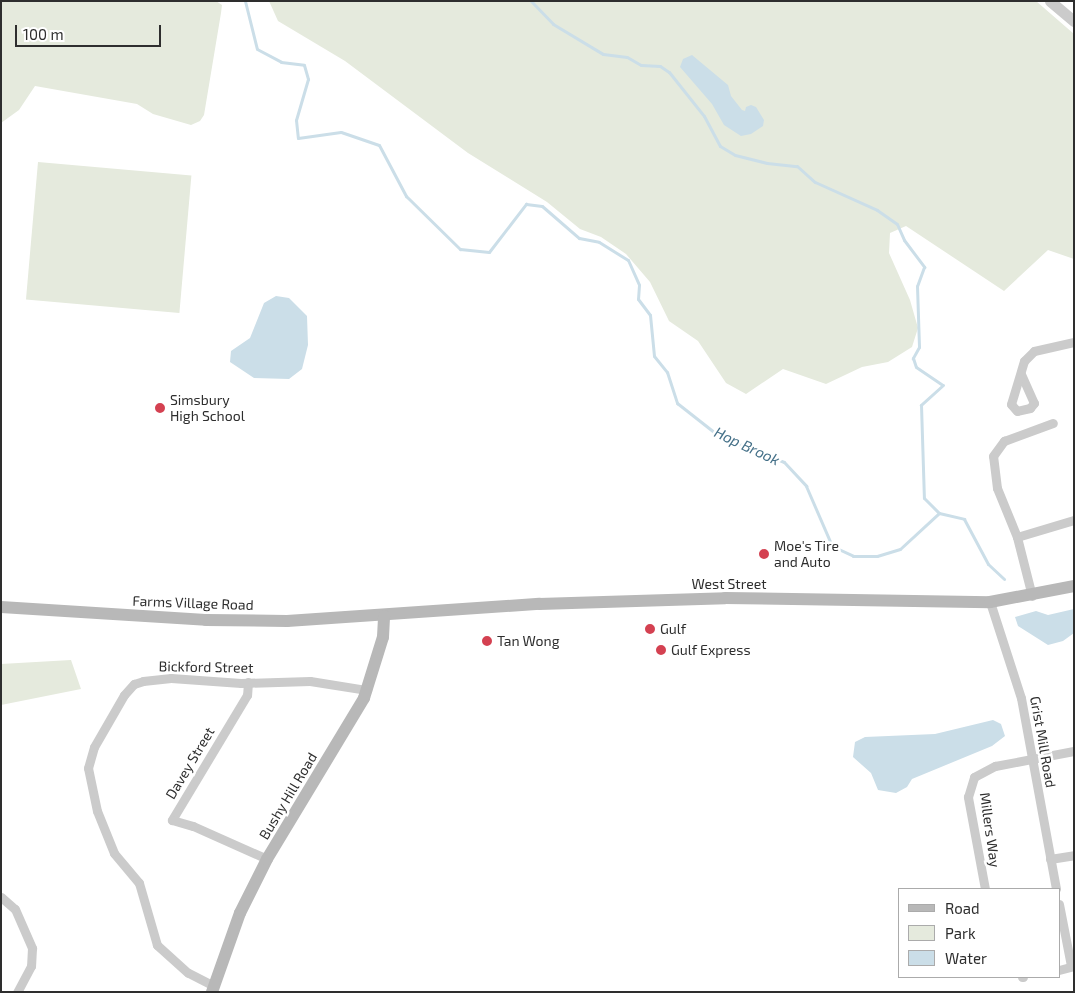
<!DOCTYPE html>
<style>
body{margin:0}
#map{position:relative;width:1075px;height:993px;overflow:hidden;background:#fff;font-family:"Exo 2",sans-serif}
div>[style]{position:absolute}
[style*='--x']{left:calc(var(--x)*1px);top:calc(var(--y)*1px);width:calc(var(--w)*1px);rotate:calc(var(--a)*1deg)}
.green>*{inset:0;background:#e5eadd;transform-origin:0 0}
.water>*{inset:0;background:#cbdee8}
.stream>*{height:3px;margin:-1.5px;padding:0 1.5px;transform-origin:1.5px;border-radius:1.5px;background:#cbdee8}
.minor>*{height:9px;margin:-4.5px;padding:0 4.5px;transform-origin:4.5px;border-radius:4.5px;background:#cbcbcb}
.tertiary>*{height:11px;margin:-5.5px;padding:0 5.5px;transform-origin:5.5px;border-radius:5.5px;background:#cbcbcb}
.secondary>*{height:12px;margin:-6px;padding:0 6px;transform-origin:6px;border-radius:6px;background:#b8b8b8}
.dots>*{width:14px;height:14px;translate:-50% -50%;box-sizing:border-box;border:2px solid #fff;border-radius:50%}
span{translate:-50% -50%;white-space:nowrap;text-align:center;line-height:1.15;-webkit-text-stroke:5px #fff;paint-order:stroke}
.poi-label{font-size:14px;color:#2e2e2e}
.left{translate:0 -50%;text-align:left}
.street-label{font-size:14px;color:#2e2e2e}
.water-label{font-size:15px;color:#447088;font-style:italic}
.frame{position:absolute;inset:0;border:2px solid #2e2e2e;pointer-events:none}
.legend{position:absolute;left:898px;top:888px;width:162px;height:90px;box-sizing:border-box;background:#fff;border:1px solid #ababab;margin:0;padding:6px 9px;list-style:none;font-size:15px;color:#2e2e2e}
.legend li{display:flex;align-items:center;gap:10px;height:25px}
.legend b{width:25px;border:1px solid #ababab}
.scale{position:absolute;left:15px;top:25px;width:146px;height:22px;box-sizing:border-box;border:2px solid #2e2e2e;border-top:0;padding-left:6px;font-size:15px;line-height:18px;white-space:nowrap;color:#2e2e2e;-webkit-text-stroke:4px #fff;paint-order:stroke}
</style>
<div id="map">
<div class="green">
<div style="clip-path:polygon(1px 1px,216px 1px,222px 5px,221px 13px,204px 115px,200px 121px,191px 125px,153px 114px,137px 104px,35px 86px,19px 110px,1px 123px)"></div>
<div style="clip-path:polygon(269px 1px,1036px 1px,1074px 34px,1074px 259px,1048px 250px,1004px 291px,906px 226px,890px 233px,889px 253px,910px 300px,918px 328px,912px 347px,888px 362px,862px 367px,826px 384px,783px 369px,746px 394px,726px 383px,698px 341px,669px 321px,650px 282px,626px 254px,601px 237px,580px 229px,547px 202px,468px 153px,345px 61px,278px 21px)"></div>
<div style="left:38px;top:162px;width:154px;height:138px;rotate:5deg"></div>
<div style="clip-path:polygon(71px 660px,81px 689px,1px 705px,1px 664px)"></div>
</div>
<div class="water">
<div style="clip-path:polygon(692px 55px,728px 85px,731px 96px,742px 110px,745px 111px,746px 107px,751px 105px,756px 107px,764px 120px,763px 126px,751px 134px,741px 136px,724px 125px,712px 104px,680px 67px,683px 59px)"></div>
<div style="clip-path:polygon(276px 296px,289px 298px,307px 316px,308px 345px,302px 369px,289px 379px,254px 378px,230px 362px,231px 351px,250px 338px,264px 303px)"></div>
<div style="clip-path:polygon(1074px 609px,1074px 633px,1063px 641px,1048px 645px,1018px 626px,1015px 617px,1036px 611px,1048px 615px)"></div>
<div style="clip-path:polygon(993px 720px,1001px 724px,1005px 736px,992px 746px,912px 779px,907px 787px,896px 793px,878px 790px,871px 773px,853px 757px,855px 742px,865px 737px,935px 734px)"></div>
</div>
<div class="stream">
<div style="--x:245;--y:1;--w:49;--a:76"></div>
<div style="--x:257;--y:49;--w:27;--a:28"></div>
<div style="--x:281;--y:62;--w:23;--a:7"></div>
<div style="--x:304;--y:65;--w:15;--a:74"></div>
<div style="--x:308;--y:79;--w:43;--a:106.3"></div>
<div style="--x:296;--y:120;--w:18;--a:84"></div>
<div style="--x:298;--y:138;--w:43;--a:-7.9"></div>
<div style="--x:341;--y:132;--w:40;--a:18.9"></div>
<div style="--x:379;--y:145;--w:58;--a:62.1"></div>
<div style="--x:406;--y:196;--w:76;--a:44.5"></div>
<div style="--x:460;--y:249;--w:29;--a:6"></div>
<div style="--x:489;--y:252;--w:61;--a:-52.4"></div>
<div style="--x:526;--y:204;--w:16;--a:7"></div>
<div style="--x:542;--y:206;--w:49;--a:40.9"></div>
<div style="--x:579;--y:238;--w:20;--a:11"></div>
<div style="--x:599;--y:242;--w:34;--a:32"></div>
<div style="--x:628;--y:260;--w:27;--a:66"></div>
<div style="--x:639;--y:285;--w:14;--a:94"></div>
<div style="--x:638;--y:299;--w:20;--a:53"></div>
<div style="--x:650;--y:315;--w:41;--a:84.4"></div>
<div style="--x:654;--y:356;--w:21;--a:51"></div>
<div style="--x:667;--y:372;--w:33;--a:72"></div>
<div style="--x:677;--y:403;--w:53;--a:38.2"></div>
<div style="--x:719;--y:436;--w:70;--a:21.8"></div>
<div style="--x:784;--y:462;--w:33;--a:47"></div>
<div style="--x:806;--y:486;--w:65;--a:66.6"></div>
<div style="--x:832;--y:546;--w:23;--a:25"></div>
<div style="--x:853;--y:556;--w:24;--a:0"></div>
<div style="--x:877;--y:556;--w:24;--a:-17"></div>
<div style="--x:900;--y:549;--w:53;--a:-42.7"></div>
<div style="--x:939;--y:513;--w:26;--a:13"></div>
<div style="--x:964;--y:519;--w:51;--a:61.9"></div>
<div style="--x:988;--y:564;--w:22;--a:43"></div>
<div style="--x:531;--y:1;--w:32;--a:46"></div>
<div style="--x:553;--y:24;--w:58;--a:31"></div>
<div style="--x:603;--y:54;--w:24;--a:7"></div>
<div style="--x:627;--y:57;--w:16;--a:30"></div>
<div style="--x:641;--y:65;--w:19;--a:3"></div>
<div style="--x:660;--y:66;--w:11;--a:34"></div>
<div style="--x:669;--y:72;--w:56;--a:51.5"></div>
<div style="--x:704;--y:116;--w:34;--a:62"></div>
<div style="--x:720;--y:146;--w:17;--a:31"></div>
<div style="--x:735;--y:155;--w:33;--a:14"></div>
<div style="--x:767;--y:163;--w:30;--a:6"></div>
<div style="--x:797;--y:166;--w:24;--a:42"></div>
<div style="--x:815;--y:182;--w:68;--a:24.3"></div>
<div style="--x:877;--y:210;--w:24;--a:35"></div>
<div style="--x:897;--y:224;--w:17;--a:66"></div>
<div style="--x:904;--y:240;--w:34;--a:53"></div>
<div style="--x:924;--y:267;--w:20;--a:110"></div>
<div style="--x:917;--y:286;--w:61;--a:88.1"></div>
<div style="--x:919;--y:347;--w:13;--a:119"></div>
<div style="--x:913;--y:358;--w:9;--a:72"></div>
<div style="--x:916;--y:367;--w:32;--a:34"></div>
<div style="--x:943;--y:385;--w:30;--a:138"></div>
<div style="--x:921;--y:405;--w:93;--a:88.2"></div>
<div style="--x:924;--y:498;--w:21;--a:45"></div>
</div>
<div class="minor">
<div style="--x:1021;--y:374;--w:32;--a:66"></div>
<div style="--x:1034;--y:403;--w:6;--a:129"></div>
<div style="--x:1030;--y:408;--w:13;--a:167"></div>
<div style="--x:1017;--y:411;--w:9;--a:-131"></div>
<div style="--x:1011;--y:404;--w:45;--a:-73.2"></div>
<div style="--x:1024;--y:361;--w:14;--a:-45"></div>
<div style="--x:1034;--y:351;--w:41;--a:-12.7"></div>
<div style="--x:1017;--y:537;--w:59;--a:-16.6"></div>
<div style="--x:1032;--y:596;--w:61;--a:-104.3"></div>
<div style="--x:1017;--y:537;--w:53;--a:-112.2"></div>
<div style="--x:997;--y:488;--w:32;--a:-97"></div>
<div style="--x:993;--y:456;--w:19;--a:-54"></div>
<div style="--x:1004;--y:441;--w:52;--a:-20.2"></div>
<div style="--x:990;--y:602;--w:101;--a:72.1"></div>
<div style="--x:1021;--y:698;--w:194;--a:79.6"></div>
<div style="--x:248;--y:682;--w:13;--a:94"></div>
<div style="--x:247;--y:695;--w:146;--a:121"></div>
<div style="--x:172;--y:820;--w:22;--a:16"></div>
<div style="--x:193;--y:826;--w:81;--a:24"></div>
<div style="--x:1050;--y:859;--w:24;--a:-9"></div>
<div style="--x:985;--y:889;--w:94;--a:-100.5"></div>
<div style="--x:968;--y:797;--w:21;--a:-73"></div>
<div style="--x:974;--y:777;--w:24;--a:-28"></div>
<div style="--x:995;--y:766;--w:80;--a:-10.8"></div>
<div style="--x:1;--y:897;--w:18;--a:41"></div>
<div style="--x:15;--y:909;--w:43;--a:66.4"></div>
<div style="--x:32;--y:948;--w:18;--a:93"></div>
<div style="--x:31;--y:966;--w:30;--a:118"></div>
<div style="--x:1059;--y:904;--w:63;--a:79"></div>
<div style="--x:1059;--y:970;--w:16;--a:-15"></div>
<div style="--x:1022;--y:977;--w:1;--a:0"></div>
<div style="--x:214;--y:986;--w:29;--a:-153"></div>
<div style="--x:188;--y:973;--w:42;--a:-137.9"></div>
<div style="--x:157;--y:945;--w:65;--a:-106.2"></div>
<div style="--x:139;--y:883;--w:39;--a:-130"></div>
<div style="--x:114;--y:853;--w:45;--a:-112"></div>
<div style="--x:97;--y:811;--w:44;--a:-101.8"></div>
<div style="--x:88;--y:768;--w:22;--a:-74"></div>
<div style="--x:94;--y:747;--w:60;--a:-60"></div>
<div style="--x:124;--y:695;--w:15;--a:-48"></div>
<div style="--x:134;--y:684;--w:9;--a:-18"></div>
<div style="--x:143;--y:681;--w:28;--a:-6"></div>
<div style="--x:171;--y:678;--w:70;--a:4.1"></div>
<div style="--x:241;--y:683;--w:69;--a:-1.7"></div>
<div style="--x:310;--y:681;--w:58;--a:9"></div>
</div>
<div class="tertiary">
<div style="--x:1050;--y:1;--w:31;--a:40"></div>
</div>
<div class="secondary">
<div style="--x:1;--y:607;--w:205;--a:3.6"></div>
<div style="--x:206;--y:620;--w:81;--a:0.7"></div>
<div style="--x:287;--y:621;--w:253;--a:-3.9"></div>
<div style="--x:539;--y:604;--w:186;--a:-1.8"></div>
<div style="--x:725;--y:598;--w:265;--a:0.9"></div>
<div style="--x:990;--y:602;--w:86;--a:-10.8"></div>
<div style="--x:212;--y:992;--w:84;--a:-70.5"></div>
<div style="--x:240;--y:913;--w:60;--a:-63.4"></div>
<div style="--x:267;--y:859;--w:188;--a:-58.9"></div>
<div style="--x:364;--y:698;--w:64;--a:-72.7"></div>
<div style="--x:383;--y:637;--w:21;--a:-87"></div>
</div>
<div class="dots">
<div style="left:160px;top:408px;background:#d44151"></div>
<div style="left:764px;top:554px;background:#d44151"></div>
<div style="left:650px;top:629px;background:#d44151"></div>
<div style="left:487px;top:641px;background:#d44151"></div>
<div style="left:661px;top:650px;background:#d44151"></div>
</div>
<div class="poi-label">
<span class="left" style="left:170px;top:408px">Simsbury<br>High School</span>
<span class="left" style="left:774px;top:554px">Moe's Tire<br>and Auto</span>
<span class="left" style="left:660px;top:629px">Gulf</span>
<span class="left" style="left:497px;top:641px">Tan Wong</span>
<span class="left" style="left:671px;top:650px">Gulf Express</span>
</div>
<div class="street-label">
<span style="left:729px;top:584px">West Street</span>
<span style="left:193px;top:603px;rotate:2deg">Farms Village Road</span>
<span style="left:206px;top:667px;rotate:1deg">Bickford Street</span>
<span style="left:1043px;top:742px;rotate:80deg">Grist Mill Road</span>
<span style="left:190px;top:763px;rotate:-59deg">Davey Street</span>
<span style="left:288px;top:796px;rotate:-59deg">Bushy Hill Road</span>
<span style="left:990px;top:830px;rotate:82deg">Millers Way</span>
</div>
<div class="water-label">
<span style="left:747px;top:446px;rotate:25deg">Hop Brook</span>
</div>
<div class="frame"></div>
<ul class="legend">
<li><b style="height:6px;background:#b8b8b8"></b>Road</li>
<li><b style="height:14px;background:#e5eadd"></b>Park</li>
<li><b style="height:14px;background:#cbdee8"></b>Water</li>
</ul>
<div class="scale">100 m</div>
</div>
